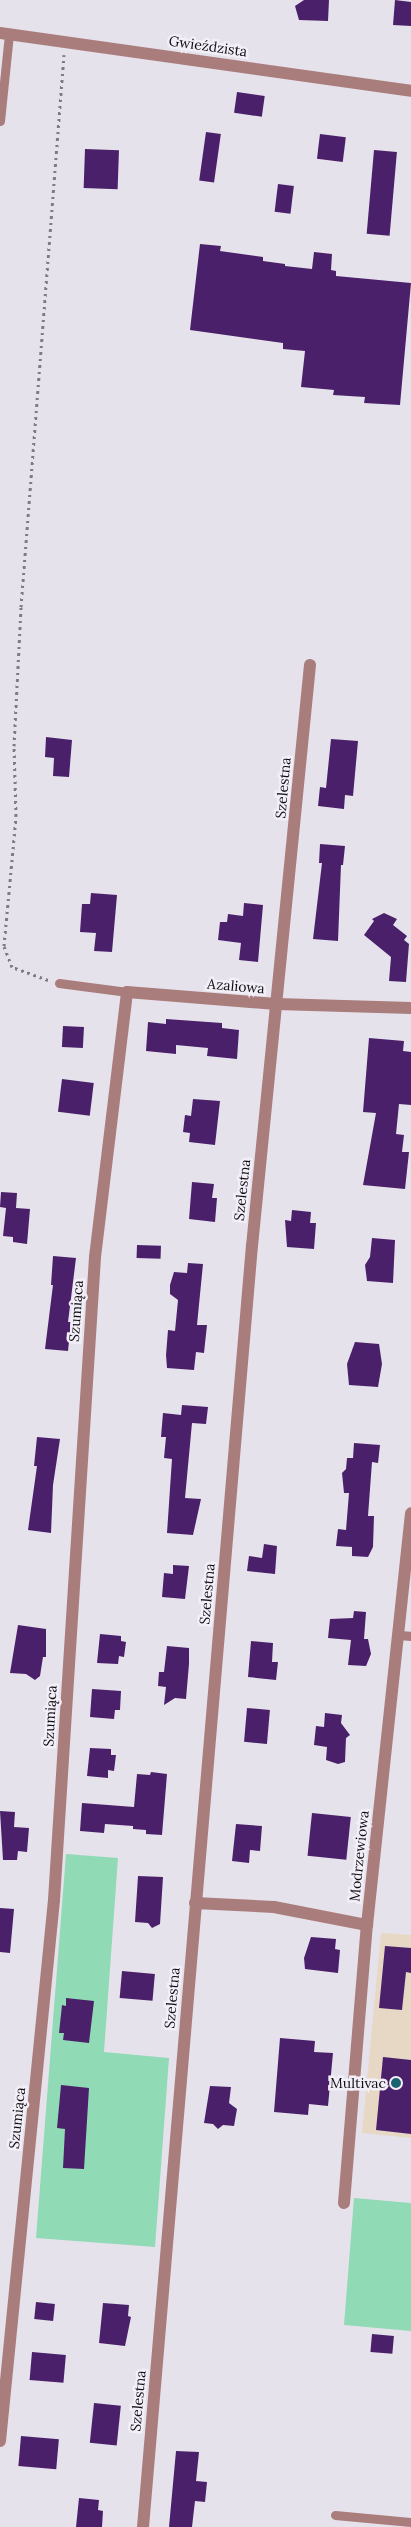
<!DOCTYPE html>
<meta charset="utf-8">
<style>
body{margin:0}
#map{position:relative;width:411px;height:2527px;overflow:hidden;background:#e6e2eb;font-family:Lora,serif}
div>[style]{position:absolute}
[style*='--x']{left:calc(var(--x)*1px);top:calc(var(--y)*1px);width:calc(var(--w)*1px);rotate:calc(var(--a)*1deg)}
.industrial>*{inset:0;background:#e7d7c5}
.green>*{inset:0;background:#90dab5}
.building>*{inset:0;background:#4b206b;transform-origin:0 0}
.path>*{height:3px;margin-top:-1.5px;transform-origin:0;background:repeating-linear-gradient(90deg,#7e7b82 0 2.5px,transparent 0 6.5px)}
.service>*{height:9px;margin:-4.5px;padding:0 4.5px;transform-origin:4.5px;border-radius:4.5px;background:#aa7d7d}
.minor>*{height:12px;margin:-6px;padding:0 6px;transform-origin:6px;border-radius:6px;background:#aa7d7d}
.dots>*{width:14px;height:14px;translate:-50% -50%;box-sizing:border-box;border:2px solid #f3eff8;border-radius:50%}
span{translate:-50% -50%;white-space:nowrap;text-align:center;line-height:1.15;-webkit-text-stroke:5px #f3eff8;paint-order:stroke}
.street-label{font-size:14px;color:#100e12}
.poi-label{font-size:14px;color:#100e12}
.right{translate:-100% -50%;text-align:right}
</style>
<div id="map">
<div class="industrial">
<div style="clip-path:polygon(381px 1933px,411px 1935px,411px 2138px,362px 2133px)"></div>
</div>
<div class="green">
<div style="clip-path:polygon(66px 1854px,118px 1858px,104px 2052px,169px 2058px,155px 2247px,36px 2238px)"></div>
<div style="clip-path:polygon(354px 2198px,411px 2203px,411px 2331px,344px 2325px)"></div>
</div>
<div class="building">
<div style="clip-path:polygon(304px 0,329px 0,328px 21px,299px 20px,295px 6px)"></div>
<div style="clip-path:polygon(395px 0,411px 2px,411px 26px,393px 25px)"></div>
<div style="left:237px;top:92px;width:28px;height:21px;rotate:8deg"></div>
<div style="left:206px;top:132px;width:15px;height:49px;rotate:8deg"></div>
<div style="left:320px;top:134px;width:26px;height:25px;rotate:7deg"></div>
<div style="left:85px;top:149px;width:34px;height:39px;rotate:2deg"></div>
<div style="left:374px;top:150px;width:23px;height:84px;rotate:5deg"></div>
<div style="left:278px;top:184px;width:16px;height:28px;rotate:7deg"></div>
<div style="clip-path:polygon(200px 244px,221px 246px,220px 251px,263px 257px,263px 261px,285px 264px,285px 266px,312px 269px,314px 252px,332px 254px,331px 270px,336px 271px,336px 276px,411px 283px,400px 405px,364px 403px,365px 397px,333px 395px,334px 390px,301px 387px,305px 351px,283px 349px,283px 343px,190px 330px)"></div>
<div style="clip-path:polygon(46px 737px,72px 740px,69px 777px,53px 776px,54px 758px,45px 757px)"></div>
<div style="clip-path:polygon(331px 739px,358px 741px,353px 796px,345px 795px,344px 809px,318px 806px,320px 787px,326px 788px)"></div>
<div style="clip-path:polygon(320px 844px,345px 846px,343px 865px,341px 865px,338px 941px,313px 939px,322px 863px,319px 863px)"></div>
<div style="clip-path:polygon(91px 893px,117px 895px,112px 952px,94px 951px,96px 933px,80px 932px,82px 904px,90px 904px)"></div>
<div style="clip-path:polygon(244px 903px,263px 905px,258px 962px,239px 960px,241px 943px,218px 940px,220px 922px,227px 922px,228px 914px,243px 916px)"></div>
<div style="clip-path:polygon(384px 913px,397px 919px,393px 925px,407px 936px,404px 940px,409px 944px,406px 982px,389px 981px,391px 957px,364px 935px,374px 921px,372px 919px)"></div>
<div style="clip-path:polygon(166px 1019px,222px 1023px,222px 1028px,239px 1030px,237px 1059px,207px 1056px,208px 1048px,176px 1045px,176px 1054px,146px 1051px,148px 1022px,166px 1024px)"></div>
<div style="left:63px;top:1026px;width:21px;height:21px;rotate:3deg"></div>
<div style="clip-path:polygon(369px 1038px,404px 1041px,403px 1051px,411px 1052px,411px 1105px,399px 1104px,396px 1134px,404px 1135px,402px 1152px,409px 1152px,405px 1189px,363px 1185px,376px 1113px,363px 1112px)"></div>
<div style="left:62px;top:1079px;width:32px;height:33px;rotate:7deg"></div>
<div style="clip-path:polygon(193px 1099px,220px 1101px,215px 1145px,189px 1142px,190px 1133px,183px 1132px,185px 1115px,191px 1116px)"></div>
<div style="clip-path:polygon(192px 1182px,214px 1184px,212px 1198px,217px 1198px,215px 1222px,189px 1219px)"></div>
<div style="clip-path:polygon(1px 1192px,17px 1193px,16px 1208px,30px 1209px,27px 1244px,13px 1242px,13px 1237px,3px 1236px,6px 1208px,0 1207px)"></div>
<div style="clip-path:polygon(292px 1210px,311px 1212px,310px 1223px,316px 1223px,314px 1249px,287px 1247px,285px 1220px,291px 1221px)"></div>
<div style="clip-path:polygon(372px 1238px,395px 1240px,393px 1283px,367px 1281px,365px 1265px,370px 1257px)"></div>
<div style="left:137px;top:1245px;width:24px;height:13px;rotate:2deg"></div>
<div style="clip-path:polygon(53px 1256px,76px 1258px,68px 1322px,71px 1322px,68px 1351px,45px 1349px,53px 1285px,51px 1285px)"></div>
<div style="clip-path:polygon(188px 1263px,203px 1264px,197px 1325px,207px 1325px,204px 1353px,196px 1352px,194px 1370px,167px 1368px,166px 1355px,168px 1330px,175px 1331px,178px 1300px,170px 1294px,170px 1285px,174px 1272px,187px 1273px)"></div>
<div style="clip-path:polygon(355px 1342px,379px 1344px,382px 1364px,378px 1387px,349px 1385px,347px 1364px)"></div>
<div style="clip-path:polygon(182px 1405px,208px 1407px,206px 1424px,192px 1423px,185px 1498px,201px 1499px,193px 1535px,167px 1533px,172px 1459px,164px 1458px,166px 1437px,161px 1437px,163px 1413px,181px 1415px)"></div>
<div style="clip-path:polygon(37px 1437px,60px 1439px,53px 1485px,51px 1533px,28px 1530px,37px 1466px,34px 1466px)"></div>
<div style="clip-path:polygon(354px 1443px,380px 1445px,378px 1463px,372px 1462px,368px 1516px,374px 1516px,373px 1547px,368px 1557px,352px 1556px,352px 1547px,336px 1546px,338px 1529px,346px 1530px,349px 1493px,344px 1493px,342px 1473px,346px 1469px,347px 1458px,353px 1458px)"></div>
<div style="clip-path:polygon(264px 1544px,277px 1546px,275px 1574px,247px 1571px,249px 1556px,262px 1558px)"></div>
<div style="clip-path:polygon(173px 1565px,189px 1566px,185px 1599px,162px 1597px,164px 1573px,173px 1574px)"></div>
<div style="clip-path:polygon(354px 1611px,366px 1612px,364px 1639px,368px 1639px,371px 1654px,366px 1666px,348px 1665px,351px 1640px,328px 1638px,330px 1619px,353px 1618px)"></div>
<div style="clip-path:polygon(18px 1625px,46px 1629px,46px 1657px,43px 1657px,40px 1676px,35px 1680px,26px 1674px,10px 1673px)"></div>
<div style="clip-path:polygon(100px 1634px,121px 1636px,121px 1641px,126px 1642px,124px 1657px,119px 1656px,118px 1664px,97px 1663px)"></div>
<div style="clip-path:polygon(251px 1641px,273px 1643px,272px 1662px,278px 1662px,276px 1680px,248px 1677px)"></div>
<div style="clip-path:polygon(167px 1646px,189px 1648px,189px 1664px,186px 1699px,175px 1698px,164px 1705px,166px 1687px,158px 1686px,159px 1672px,164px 1672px)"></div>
<div style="clip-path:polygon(92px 1689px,121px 1691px,120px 1710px,115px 1710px,114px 1719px,90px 1717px)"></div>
<div style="left:247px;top:1708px;width:23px;height:34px;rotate:5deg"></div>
<div style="clip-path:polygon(325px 1713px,342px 1715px,341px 1723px,350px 1735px,346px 1738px,345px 1762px,338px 1764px,326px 1760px,327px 1747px,314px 1745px,316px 1726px,324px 1727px)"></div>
<div style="clip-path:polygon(90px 1748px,111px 1749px,111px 1755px,116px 1755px,114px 1771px,108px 1770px,108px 1778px,87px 1776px)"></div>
<div style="clip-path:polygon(151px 1772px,167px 1774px,162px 1835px,146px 1834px,146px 1830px,133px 1829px,133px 1826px,105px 1824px,104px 1833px,80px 1831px,82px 1803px,134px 1807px,137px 1774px,150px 1775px)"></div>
<div style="clip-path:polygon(0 1811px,15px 1812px,14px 1827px,29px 1828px,27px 1852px,18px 1851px,17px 1860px,3px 1860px)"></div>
<div style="left:312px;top:1813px;width:39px;height:43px;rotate:6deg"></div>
<div style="clip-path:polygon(236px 1824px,262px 1826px,260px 1851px,250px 1850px,249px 1863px,232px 1861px)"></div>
<div style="clip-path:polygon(138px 1876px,163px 1877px,160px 1924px,152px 1928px,148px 1923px,135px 1922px)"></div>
<div style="clip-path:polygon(0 1908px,14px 1909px,10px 1953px,0 1952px)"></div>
<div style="clip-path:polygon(311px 1937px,336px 1939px,335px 1949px,340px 1950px,338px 1973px,305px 1969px,304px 1958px)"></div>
<div style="clip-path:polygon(385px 1946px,411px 1948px,411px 1973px,406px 1972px,402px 2010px,379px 2008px)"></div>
<div style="left:122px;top:1971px;width:33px;height:27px;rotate:5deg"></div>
<div style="clip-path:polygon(66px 1998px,94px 2001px,89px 2043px,63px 2040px,64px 2033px,59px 2033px,62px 2005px,66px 2006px)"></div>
<div style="clip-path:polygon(280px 2038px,315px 2041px,314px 2052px,333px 2053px,328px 2106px,309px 2104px,308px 2115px,274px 2112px)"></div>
<div style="clip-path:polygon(383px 2057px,411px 2060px,411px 2134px,376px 2130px)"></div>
<div style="clip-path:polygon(61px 2085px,89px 2088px,84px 2169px,63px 2168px,65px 2129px,57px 2128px)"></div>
<div style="clip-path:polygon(210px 2086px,231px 2087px,229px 2103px,237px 2109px,234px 2126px,223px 2125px,218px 2129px,213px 2124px,204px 2123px)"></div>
<div style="left:36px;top:2302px;width:19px;height:17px;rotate:6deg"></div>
<div style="clip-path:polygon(103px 2303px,129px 2305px,128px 2316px,131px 2317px,125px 2346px,99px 2343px)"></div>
<div style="left:372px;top:2334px;width:22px;height:18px;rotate:5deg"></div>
<div style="left:32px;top:2352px;width:34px;height:28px;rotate:5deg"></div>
<div style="left:94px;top:2403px;width:27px;height:40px;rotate:6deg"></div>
<div style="left:21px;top:2436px;width:38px;height:30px;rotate:5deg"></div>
<div style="clip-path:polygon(176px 2451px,199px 2452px,196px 2481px,207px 2482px,205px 2502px,195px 2501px,192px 2527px,169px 2527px)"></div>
<div style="clip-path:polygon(79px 2498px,99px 2500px,98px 2510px,103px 2511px,102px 2527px,76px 2527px)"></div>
</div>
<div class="path">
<div style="--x:48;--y:980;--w:38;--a:-160"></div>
<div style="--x:12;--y:967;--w:22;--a:-111"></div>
<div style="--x:4;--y:946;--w:131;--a:-84.7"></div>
<div style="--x:16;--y:816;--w:70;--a:-91.6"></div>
<div style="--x:14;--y:746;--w:139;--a:-87.1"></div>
<div style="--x:21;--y:607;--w:554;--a:-85.55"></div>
</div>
<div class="service">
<div style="--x:0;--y:121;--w:87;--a:-84.1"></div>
<div style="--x:59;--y:983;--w:69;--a:7.5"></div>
<div style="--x:398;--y:1635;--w:13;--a:4"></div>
<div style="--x:335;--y:2515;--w:76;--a:5.3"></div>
</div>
<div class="minor">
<div style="--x:0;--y:33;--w:415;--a:8"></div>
<div style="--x:195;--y:1903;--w:79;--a:2.9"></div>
<div style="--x:274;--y:1907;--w:95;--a:11"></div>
<div style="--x:344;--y:2203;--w:279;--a:-85.3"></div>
<div style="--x:367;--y:1925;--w:414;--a:-83.9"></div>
<div style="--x:0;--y:2441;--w:544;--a:-84.3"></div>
<div style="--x:54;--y:1900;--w:644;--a:-86.35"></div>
<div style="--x:95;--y:1257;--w:267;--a:-83.1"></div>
<div style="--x:127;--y:992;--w:150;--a:4.6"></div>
<div style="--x:277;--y:1004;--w:134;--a:1.7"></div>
<div style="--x:143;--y:2527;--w:1286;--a:-85.14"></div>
<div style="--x:252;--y:1246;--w:584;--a:-84.3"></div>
</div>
<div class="dots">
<div style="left:396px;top:2083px;background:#196270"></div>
</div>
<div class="street-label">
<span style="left:208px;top:46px;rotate:8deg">Gwieździsta</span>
<span style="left:283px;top:788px;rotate:-85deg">Szelestna</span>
<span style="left:236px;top:986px;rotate:5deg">Azaliowa</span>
<span style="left:242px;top:1190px;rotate:-84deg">Szelestna</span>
<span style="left:76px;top:1311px;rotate:-86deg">Szumiąca</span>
<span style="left:207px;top:1594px;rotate:-85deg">Szelestna</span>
<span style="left:50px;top:1716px;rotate:-87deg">Szumiąca</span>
<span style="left:359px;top:1856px;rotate:-84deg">Modrzewiowa</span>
<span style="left:172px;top:1998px;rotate:-85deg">Szelestna</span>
<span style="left:17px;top:2118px;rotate:-84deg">Szumiąca</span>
<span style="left:138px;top:2401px;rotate:-85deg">Szelestna</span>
</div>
<div class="poi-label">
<span class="right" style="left:386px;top:2083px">Multivac</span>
</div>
</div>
